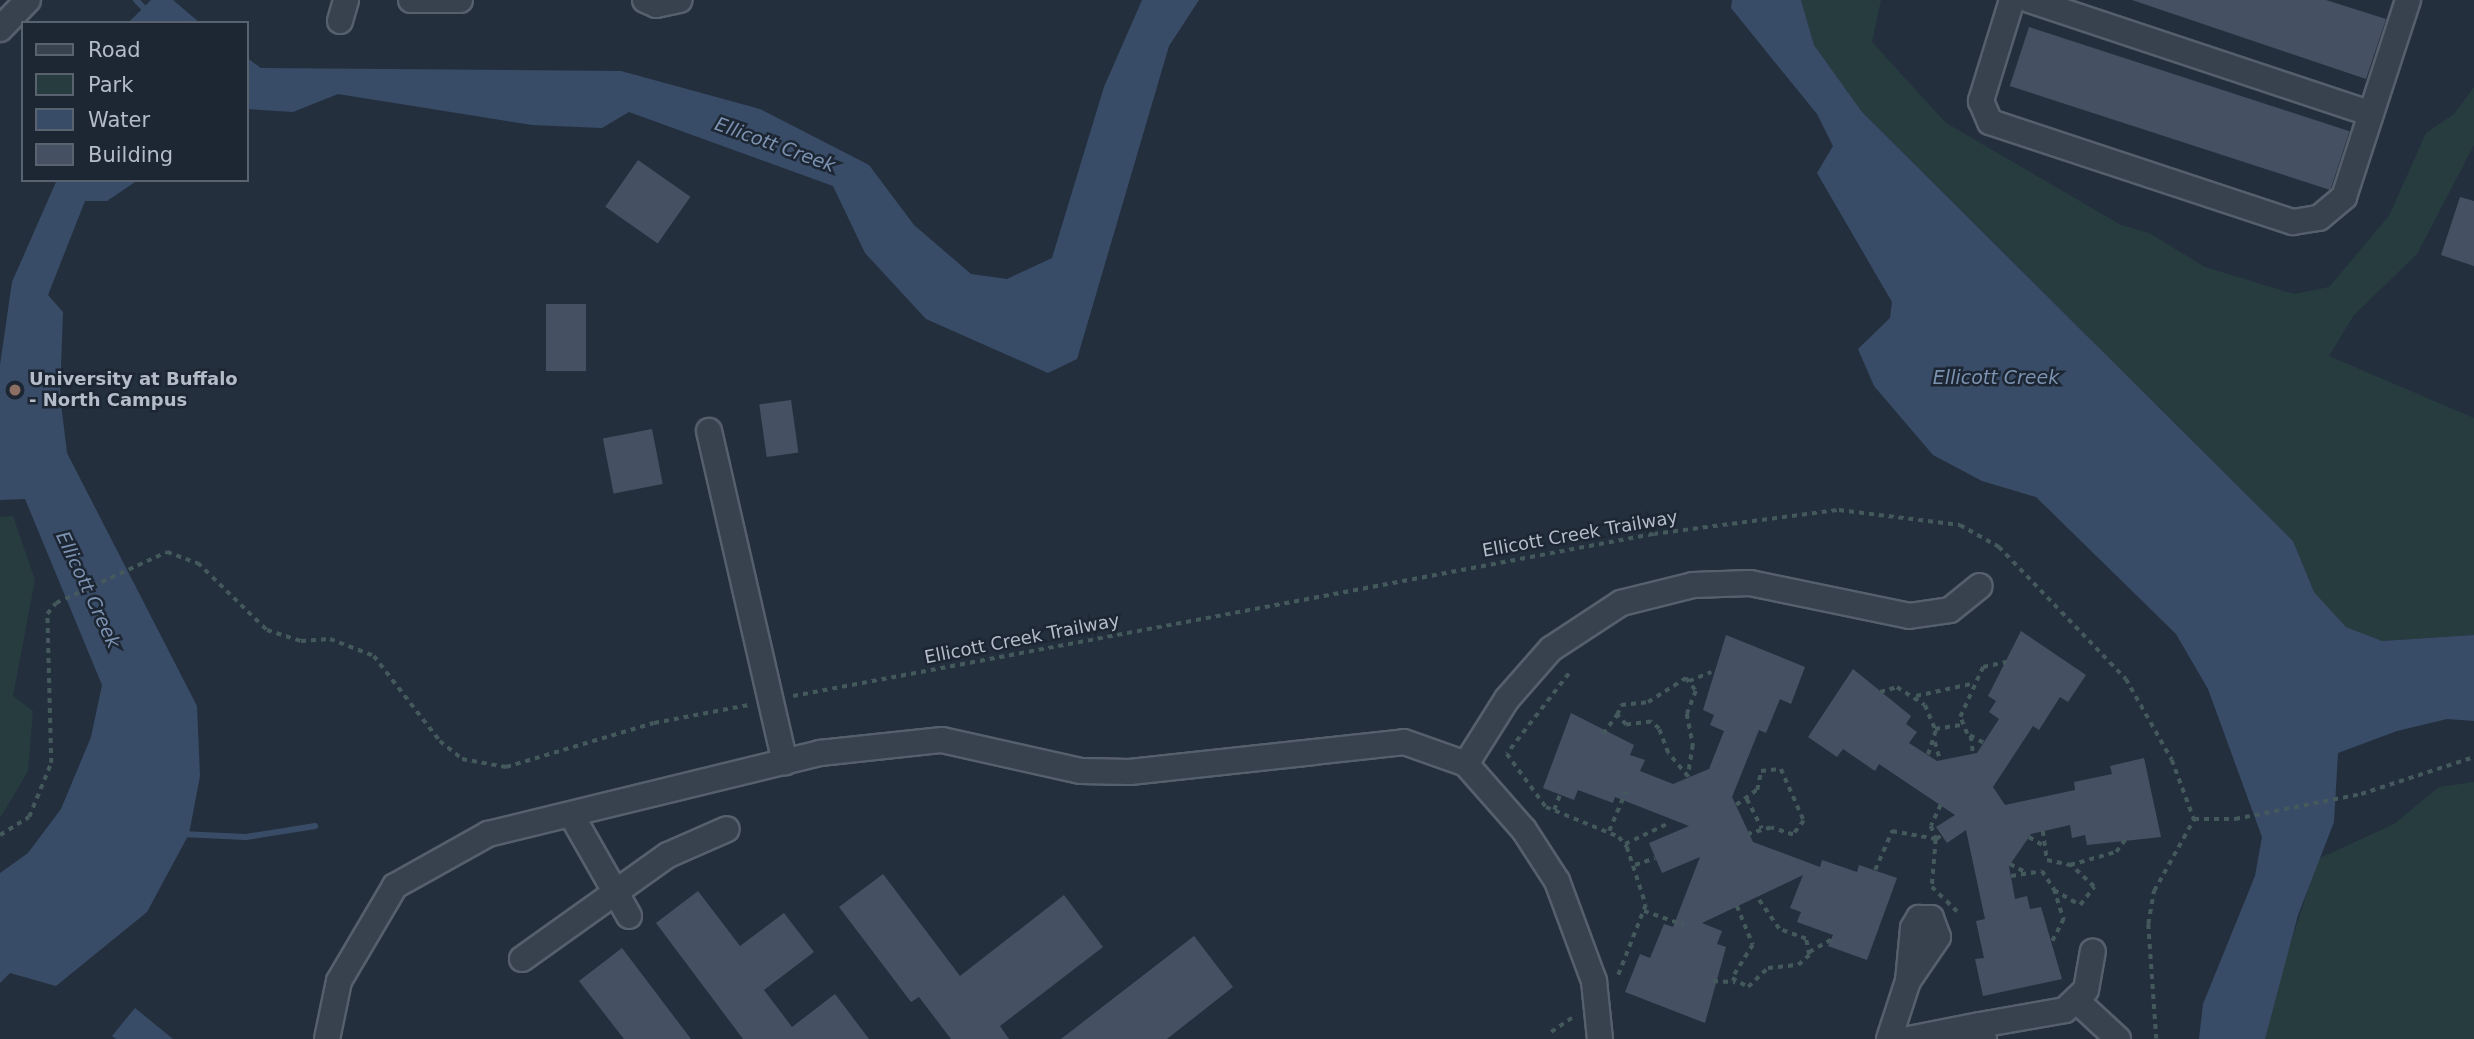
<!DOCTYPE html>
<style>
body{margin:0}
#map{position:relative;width:2474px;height:1039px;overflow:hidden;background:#242f3e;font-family:"DejaVu Sans",sans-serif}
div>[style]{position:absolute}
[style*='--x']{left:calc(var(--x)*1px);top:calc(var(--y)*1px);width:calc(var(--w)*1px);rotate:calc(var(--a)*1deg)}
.green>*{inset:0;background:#263c3f}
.water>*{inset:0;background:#394c67}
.stream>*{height:6px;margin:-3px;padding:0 3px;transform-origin:3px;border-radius:3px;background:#394c67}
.building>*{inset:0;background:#455162;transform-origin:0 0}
.path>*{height:3.5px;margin-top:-1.75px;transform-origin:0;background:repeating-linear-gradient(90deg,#44595c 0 5px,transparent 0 10px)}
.roads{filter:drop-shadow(2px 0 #565f6c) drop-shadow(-2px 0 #565f6c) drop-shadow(0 2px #565f6c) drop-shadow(0 -2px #565f6c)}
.minor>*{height:24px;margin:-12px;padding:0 12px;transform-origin:12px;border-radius:12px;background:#38414e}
.dots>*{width:19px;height:19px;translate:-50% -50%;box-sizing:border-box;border:4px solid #1d2633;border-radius:50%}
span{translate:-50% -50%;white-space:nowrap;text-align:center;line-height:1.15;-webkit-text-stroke:5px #1d2633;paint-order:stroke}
.poi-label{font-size:18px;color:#b4bcc9;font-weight:700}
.left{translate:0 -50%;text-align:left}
.street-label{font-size:18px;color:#b4bcc9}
.water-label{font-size:19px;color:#7c92b1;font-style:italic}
.legend{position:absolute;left:21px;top:21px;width:228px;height:161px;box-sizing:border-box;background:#1d2633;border:2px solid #59626f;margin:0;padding:9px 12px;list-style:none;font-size:21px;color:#b4bcc9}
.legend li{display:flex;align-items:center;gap:14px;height:35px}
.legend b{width:35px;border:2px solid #59626f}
</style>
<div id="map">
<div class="green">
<i style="clip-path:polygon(1801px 0,1881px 0,1872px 42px,1946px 123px,2121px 225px,2149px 233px,2205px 267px,2294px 294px,2329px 287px,2389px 216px,2426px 133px,2454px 114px,2474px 87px,2474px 145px,2417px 254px,2354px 315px,2329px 356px,2474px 418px,2474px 635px,2381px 641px,2346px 627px,2314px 592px,2293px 541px,1862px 112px,1814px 45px)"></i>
<i style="clip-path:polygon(13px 516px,35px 580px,13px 696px,33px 711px,28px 771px,0 818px,0 517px)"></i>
<i style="clip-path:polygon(2474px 782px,2474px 1039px,2265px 1039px,2267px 1015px,2318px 859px,2394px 824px,2439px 787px)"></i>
</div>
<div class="water">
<i style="clip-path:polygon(151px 0,173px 0,200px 23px,128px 23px)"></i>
<i style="clip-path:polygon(1142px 0,1199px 0,1169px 46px,1077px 359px,1048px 373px,926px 319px,865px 253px,833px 186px,629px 112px,602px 128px,532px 125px,338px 94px,293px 112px,247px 109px,247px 58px,261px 68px,621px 71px,760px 109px,869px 165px,914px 225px,971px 274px,1007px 279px,1052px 258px,1104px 87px)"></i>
<i style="clip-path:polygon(1732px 0,1801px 0,1814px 45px,1862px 112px,2293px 541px,2314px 592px,2346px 627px,2382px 641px,2474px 635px,2474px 721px,2447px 719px,2397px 731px,2338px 753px,2334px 822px,2298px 915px,2265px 1039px,2199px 1039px,2203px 1004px,2255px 876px,2262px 837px,2208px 689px,2176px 634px,2036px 497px,1982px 481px,1933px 455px,1874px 386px,1858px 349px,1890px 318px,1892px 302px,1817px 173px,1833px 146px,1817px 114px,1731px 8px)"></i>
<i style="clip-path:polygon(138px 180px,107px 201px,85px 201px,48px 295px,63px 312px,60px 395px,67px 453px,197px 706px,200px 776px,189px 834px,147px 912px,56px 986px,10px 973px,0 983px,0 873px,28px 853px,61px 809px,91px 737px,102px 685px,25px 499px,0 500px,0 365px,12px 282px,56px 182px)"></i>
<i style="clip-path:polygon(135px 1008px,173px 1039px,116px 1039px,112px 1036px)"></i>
</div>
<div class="stream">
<i style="--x:136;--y:0;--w:32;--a:46"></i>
<i style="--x:181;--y:834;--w:65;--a:2.6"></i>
<i style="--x:246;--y:837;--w:70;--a:-9.1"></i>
</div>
<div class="building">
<i style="clip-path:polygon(2132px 0,2326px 0,2386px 19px,2366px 79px)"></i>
<i style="left:2029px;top:27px;width:337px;height:62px;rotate:18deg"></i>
<i style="left:638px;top:160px;width:64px;height:57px;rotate:35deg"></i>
<i style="clip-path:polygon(2460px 197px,2474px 201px,2474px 266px,2441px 255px)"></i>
<i style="left:546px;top:304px;width:40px;height:67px"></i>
<i style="left:791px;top:400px;width:53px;height:32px;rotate:82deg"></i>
<i style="left:652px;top:429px;width:56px;height:50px;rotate:79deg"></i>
<i style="clip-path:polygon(2021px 631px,2086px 675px,2068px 702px,2060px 697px,2039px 730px,2033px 726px,1993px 787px,2005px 805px,2075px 790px,2074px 782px,2112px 774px,2110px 766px,2144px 758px,2161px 837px,2087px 845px,2085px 835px,2072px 838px,2070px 825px,2031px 834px,2009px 866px,2015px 899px,2027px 896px,2030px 909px,2041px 907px,2062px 979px,1983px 996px,1975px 959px,1984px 958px,1976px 921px,1985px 919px,1966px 830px,1947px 843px,1936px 827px,1955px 815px,1879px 764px,1875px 771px,1843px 749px,1837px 757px,1808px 737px,1853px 669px,1911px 716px,1906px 724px,1917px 732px,1909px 743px,1937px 761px,1977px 753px,1999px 719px,1989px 712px,1996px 701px,1988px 696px)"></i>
<i style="clip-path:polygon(1726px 635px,1805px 667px,1791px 704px,1780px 699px,1766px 733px,1759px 730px,1732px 797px,1753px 842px,1820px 867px,1822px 860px,1857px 872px,1859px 865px,1897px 878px,1867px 960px,1828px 946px,1833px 935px,1797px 922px,1801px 912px,1790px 908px,1803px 875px,1702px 923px,1722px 931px,1717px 944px,1726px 947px,1705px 1023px,1625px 992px,1640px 954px,1650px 958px,1664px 924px,1673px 927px,1700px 857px,1662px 873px,1649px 843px,1689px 826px,1615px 797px,1613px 803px,1578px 790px,1574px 800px,1543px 788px,1571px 713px,1634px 745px,1630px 755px,1645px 760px,1640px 771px,1673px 784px,1709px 769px,1724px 731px,1710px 725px,1714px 715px,1703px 710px)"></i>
<i style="clip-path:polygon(883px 874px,960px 976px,1064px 895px,1103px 947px,1000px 1026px,1009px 1039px,951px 1039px,919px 997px,911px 1002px,839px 907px)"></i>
<i style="clip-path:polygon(698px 891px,740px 946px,784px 913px,814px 952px,764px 990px,792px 1027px,835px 994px,869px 1039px,743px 1039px,656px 923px)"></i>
<i style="clip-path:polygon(1194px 936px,1233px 987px,1167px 1039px,1061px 1039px)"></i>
<i style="clip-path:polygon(622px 948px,691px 1039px,624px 1039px,579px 981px)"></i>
</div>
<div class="path">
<i style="--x:1569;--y:674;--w:101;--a:127.8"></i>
<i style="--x:1507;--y:754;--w:66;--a:53.7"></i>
<i style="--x:1546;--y:807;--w:79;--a:22.3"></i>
<i style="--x:1619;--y:837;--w:13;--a:51"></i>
<i style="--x:1627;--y:847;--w:61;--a:71.9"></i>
<i style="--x:1646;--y:905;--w:79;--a:111.4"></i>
<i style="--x:1686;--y:678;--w:16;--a:52"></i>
<i style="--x:1696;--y:691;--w:25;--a:111"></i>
<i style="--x:1687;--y:714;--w:32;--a:79"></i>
<i style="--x:1693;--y:745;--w:32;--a:99"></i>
<i style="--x:1688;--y:777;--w:31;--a:-130"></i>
<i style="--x:1668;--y:753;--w:26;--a:-111"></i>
<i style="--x:1659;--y:729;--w:11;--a:-139"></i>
<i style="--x:1651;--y:722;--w:25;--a:173"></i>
<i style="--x:1626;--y:725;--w:13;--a:-132"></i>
<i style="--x:1617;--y:715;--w:11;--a:-68"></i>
<i style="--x:1621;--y:705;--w:27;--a:-6"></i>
<i style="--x:1648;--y:702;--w:45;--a:-32.3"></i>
<i style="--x:1689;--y:681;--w:24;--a:-22"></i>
<i style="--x:1880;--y:692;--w:18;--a:-16"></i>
<i style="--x:1897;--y:687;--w:33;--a:33"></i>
<i style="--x:1925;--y:705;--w:28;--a:67"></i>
<i style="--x:1936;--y:731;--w:25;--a:108"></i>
<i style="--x:793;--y:696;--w:875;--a:-10.67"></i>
<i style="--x:1653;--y:534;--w:188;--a:-7.4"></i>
<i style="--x:1839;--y:510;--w:122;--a:7.1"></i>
<i style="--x:1960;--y:525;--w:45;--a:29.4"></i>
<i style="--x:1999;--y:547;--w:183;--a:46.1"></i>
<i style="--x:2126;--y:679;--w:93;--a:60.4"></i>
<i style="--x:2172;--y:760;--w:63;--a:69.6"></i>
<i style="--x:2194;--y:819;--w:41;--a:0"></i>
<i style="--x:2235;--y:819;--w:128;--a:-11.2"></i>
<i style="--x:2361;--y:794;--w:119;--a:-18.1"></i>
<i style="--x:1916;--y:696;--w:56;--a:-12.3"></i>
<i style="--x:1935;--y:729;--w:26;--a:-9"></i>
<i style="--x:1603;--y:734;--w:26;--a:-54"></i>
<i style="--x:1971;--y:736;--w:17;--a:83"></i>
<i style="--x:1935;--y:742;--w:19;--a:74"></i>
<i style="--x:1983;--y:743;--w:18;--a:-151"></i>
<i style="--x:1967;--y:734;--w:18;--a:-112"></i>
<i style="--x:1960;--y:717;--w:55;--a:-65.3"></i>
<i style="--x:1983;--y:667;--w:24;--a:-12"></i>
<i style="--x:1747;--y:799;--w:33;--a:63"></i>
<i style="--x:1736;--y:805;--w:26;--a:-36"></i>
<i style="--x:1757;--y:790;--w:19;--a:-78"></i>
<i style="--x:1761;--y:771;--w:20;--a:-6"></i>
<i style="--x:1781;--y:769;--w:57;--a:66.1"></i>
<i style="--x:1804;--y:821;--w:18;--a:128"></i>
<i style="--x:1793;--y:835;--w:23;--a:-162"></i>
<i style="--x:1771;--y:828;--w:23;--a:165"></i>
<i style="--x:1941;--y:805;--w:23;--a:115"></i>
<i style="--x:1931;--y:826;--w:14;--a:69"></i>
<i style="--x:1936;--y:839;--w:7;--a:-34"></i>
<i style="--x:1554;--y:810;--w:17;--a:-69"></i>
<i style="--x:1609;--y:831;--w:43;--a:-67"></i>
<i style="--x:2043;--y:831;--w:29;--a:82"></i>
<i style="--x:2047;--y:860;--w:24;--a:12"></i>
<i style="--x:2070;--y:865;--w:48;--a:-15.8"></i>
<i style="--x:2116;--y:852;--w:15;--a:-53"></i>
<i style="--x:0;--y:835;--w:34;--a:-32"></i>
<i style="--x:29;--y:817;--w:58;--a:-67.8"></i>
<i style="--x:51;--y:763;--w:149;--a:-91.5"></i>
<i style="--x:47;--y:614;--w:14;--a:-51"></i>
<i style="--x:56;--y:603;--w:122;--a:-24.7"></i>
<i style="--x:167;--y:552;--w:33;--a:20"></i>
<i style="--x:198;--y:563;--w:96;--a:44.2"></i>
<i style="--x:267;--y:630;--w:36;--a:18"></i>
<i style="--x:301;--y:641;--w:29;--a:-4"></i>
<i style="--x:330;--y:639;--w:47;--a:21.1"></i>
<i style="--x:374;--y:656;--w:108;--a:52.2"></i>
<i style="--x:440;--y:741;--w:28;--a:39"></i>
<i style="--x:462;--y:759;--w:45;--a:10.3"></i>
<i style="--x:506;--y:767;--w:154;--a:-16.6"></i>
<i style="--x:654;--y:723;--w:96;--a:-10.8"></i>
<i style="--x:2029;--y:837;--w:17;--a:31"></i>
<i style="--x:1625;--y:844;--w:47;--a:-25.5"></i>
<i style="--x:2010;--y:864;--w:19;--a:28"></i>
<i style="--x:1635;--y:865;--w:21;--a:-19"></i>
<i style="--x:1875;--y:870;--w:43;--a:-66.4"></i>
<i style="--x:1892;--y:831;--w:45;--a:10.3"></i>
<i style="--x:1936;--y:839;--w:48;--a:94.8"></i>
<i style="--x:1932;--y:887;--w:35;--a:44"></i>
<i style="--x:2011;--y:876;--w:31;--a:-9"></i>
<i style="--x:2042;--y:871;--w:22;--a:56"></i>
<i style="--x:2054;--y:889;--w:32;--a:72"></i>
<i style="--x:2064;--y:919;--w:28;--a:117"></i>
<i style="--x:2054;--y:890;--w:30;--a:30"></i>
<i style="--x:2080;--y:905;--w:23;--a:-52"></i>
<i style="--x:2094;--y:887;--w:33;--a:-137"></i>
<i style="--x:1737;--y:906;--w:42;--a:67.7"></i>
<i style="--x:1753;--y:945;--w:39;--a:122"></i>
<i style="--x:1732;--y:978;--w:18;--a:29"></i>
<i style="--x:1748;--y:987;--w:28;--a:-44"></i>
<i style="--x:1768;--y:968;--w:30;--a:-6"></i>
<i style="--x:1798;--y:965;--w:15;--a:-42"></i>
<i style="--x:1809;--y:955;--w:16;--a:-101"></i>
<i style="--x:1806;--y:939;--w:29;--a:-160"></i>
<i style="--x:1779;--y:929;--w:39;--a:-125"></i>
<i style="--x:1644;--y:911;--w:42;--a:19.3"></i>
<i style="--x:1809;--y:952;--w:25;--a:-29"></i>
<i style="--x:1713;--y:981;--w:22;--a:3"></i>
<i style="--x:1551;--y:1032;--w:30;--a:-34"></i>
<i style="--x:2156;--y:1039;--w:115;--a:-94"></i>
<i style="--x:2148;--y:924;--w:34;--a:-80"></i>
<i style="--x:2154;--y:891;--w:82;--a:-60.9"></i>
</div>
<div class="roads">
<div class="minor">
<i style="--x:411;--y:0;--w:49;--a:0"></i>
<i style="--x:645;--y:0;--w:12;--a:24"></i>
<i style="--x:656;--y:5;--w:24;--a:-12"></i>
<i style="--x:2012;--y:0;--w:106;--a:107.1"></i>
<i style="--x:1981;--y:101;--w:23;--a:67"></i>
<i style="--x:1990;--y:122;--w:319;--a:18.3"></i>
<i style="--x:2293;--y:222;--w:26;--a:-9"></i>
<i style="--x:2319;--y:218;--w:33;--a:-40"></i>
<i style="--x:2344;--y:197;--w:207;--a:-72"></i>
<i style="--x:2029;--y:0;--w:360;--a:18.4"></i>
<i style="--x:340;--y:21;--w:22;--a:-74"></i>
<i style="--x:0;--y:29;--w:40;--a:-46"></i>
<i style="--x:709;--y:431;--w:340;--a:77.1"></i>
<i style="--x:1466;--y:764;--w:77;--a:-57.8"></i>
<i style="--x:1507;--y:699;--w:67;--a:-48.7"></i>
<i style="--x:1551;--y:649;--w:84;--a:-33.3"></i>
<i style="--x:1621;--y:603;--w:74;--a:-14"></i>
<i style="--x:1693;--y:585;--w:57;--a:-2"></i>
<i style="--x:1750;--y:583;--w:162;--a:11.7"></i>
<i style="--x:1909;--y:616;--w:41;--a:-8.3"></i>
<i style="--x:1950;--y:610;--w:38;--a:-39"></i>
<i style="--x:572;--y:816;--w:115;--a:60.3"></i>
<i style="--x:522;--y:959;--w:179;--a:-35.5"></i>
<i style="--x:668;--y:855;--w:64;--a:-23.8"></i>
<i style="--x:2077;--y:1001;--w:56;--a:42.8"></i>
<i style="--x:1980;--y:1025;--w:86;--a:-10"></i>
<i style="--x:2065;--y:1010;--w:29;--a:-44"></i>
<i style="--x:2086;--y:990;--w:39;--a:-80"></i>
<i style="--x:327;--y:1039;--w:59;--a:-78.3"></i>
<i style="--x:339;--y:981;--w:110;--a:-59.5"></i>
<i style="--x:395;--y:886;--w:107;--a:-29.2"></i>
<i style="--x:488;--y:834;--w:342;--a:-13.7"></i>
<i style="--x:820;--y:753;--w:123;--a:-6.1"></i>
<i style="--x:942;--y:740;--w:142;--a:12.6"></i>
<i style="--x:1081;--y:771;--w:49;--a:1.2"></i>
<i style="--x:1130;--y:772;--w:276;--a:-6.2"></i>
<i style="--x:1404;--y:742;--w:66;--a:19.5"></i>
<i style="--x:1466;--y:764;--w:88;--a:48.7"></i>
<i style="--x:1524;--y:830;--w:61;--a:57.1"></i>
<i style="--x:1557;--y:881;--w:107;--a:69.7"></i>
<i style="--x:1594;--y:981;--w:58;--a:84.1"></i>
<i style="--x:1889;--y:1039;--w:61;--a:-71.9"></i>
<i style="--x:1908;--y:981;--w:53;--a:-84.6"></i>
<i style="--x:1913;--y:928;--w:12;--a:-59"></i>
<i style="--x:1919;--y:918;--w:12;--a:0"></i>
<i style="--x:1931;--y:918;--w:20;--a:70"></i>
<i style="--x:1938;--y:937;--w:53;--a:124.3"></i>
<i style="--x:1909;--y:1039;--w:72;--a:-11.2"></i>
<i style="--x:1980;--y:1025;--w:15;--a:74"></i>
</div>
</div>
<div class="dots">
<i style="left:15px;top:390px;background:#8d6e63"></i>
</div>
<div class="poi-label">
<span class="left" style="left:29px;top:390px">University at Buffalo<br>- North Campus</span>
</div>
<div class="street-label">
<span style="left:1580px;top:534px;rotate:-10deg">Ellicott Creek Trailway</span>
<span style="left:1022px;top:639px;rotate:-11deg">Ellicott Creek Trailway</span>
</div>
<div class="water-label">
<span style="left:775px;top:145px;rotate:20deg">Ellicott Creek</span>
<span style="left:1996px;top:378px">Ellicott Creek</span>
<span style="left:88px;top:590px;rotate:65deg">Ellicott Creek</span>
</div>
<ul class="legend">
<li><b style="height:9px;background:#38414e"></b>Road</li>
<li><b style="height:19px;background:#263c3f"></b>Park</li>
<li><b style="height:19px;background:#394c67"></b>Water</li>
<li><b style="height:19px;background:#455162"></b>Building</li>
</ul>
</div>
